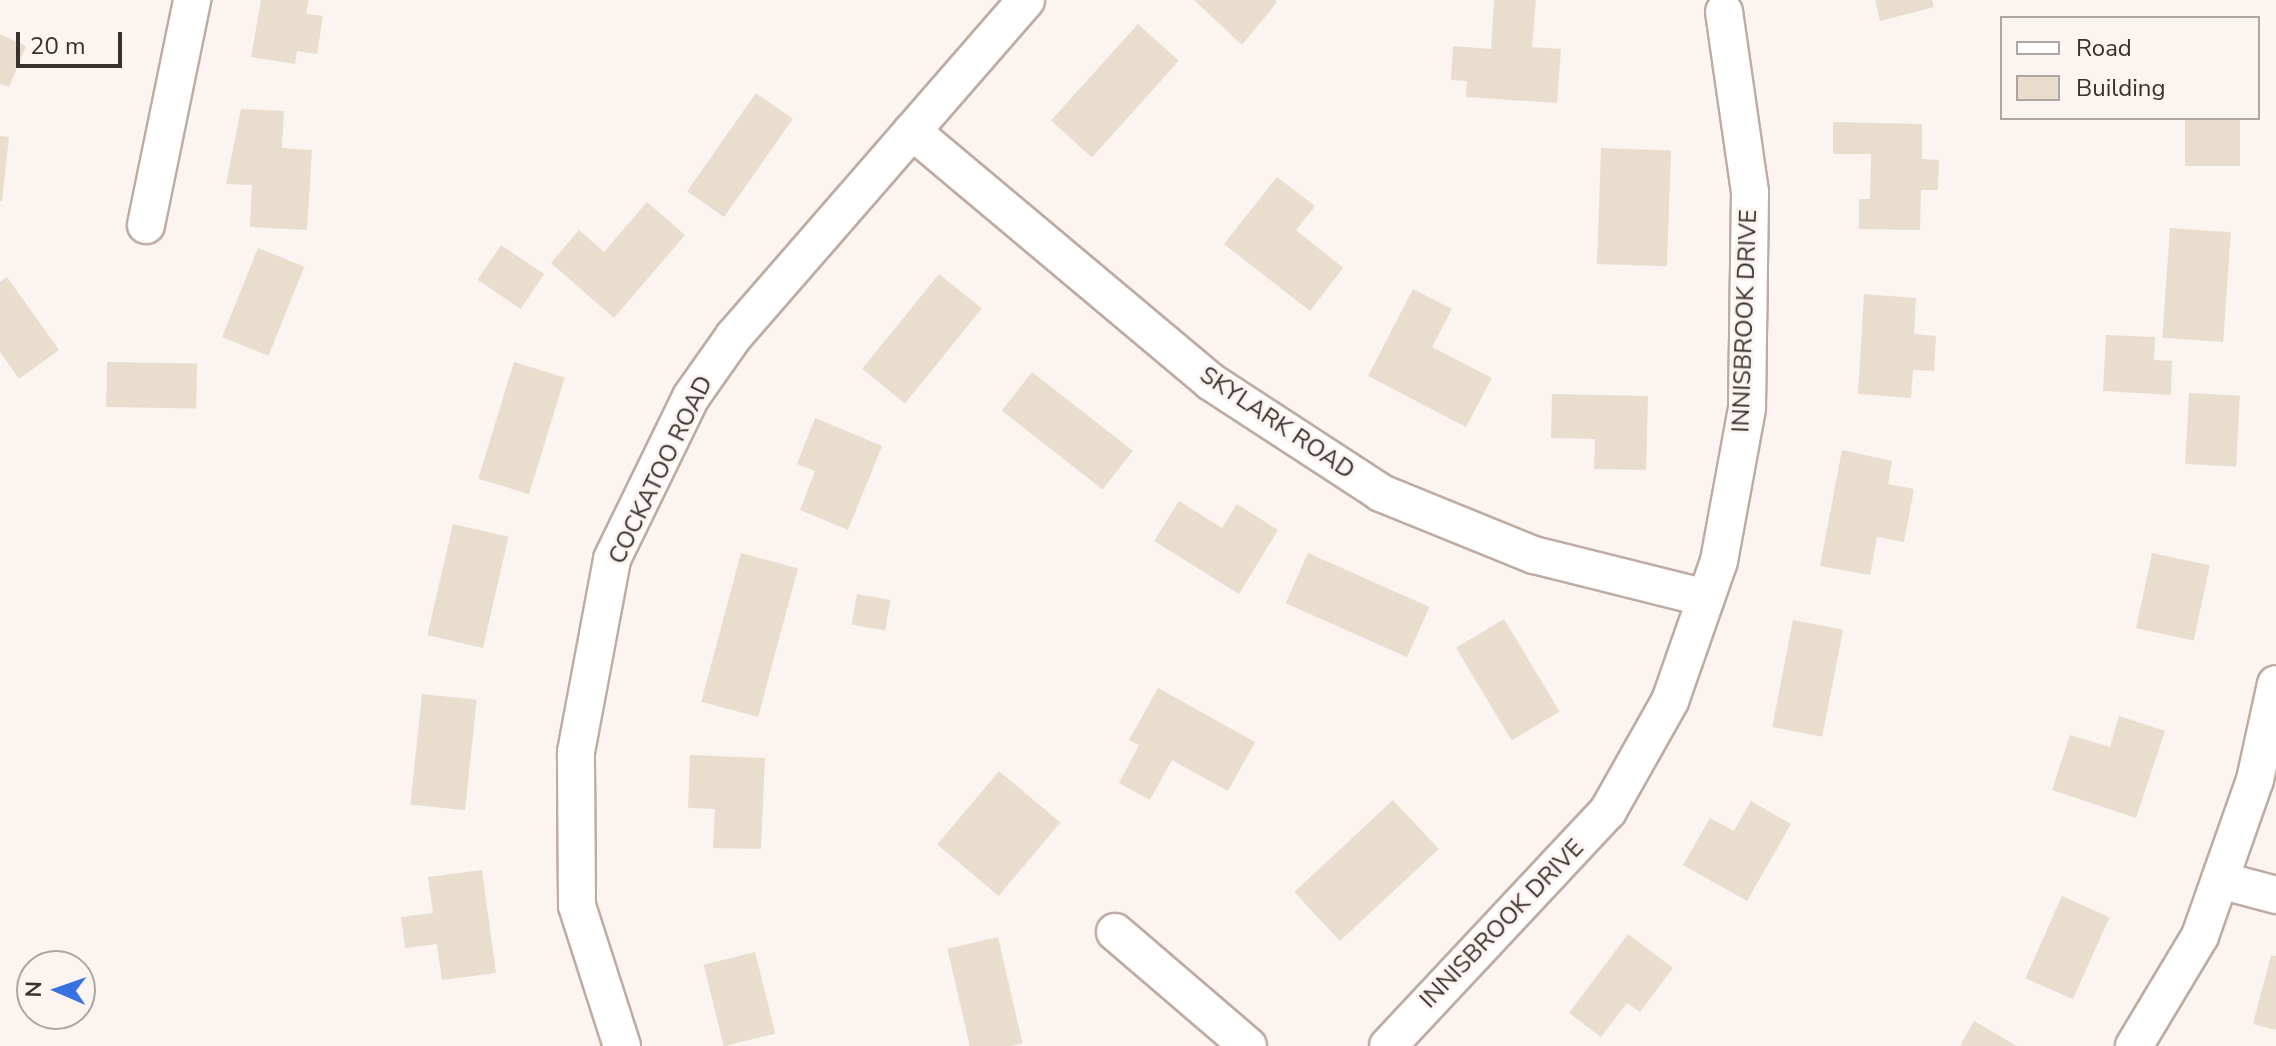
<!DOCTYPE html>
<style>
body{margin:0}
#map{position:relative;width:2276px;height:1046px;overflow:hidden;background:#fcf4f1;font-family:"Nunito Sans",sans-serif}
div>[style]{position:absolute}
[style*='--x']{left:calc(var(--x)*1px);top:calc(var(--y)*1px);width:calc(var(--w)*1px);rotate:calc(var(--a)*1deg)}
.building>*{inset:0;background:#e9ddcd;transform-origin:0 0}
.roads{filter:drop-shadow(2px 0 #beaca3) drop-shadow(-2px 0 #beaca3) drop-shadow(0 2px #beaca3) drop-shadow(0 -2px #beaca3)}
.street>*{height:36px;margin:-18px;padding:0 18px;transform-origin:18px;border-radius:18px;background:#fff}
span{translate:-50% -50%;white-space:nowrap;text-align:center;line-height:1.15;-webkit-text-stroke:6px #fcf4f1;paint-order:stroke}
.street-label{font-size:24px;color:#39312e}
.legend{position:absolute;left:2000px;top:16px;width:260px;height:104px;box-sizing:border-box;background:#fcf4f1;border:2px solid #aea6a3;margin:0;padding:10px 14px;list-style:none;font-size:24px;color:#39312e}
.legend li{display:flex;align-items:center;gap:16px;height:40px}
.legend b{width:40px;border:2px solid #aea6a3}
.north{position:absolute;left:16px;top:950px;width:80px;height:80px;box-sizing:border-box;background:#fcf4f1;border:2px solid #aea6a3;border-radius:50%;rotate:272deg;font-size:22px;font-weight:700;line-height:32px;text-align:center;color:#39312e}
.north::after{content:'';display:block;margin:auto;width:28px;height:36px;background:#3871e0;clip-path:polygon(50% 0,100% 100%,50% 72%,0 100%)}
.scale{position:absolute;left:16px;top:32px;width:106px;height:36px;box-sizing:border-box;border:4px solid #39312e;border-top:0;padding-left:10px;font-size:24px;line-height:28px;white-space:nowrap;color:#39312e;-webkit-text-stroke:6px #fcf4f1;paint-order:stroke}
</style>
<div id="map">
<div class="building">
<i style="clip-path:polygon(261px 0,309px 0,306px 14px,323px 16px,317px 54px,297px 51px,295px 64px,251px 57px)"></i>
<i style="clip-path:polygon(1194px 0,1275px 0,1277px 2px,1242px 45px)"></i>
<i style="clip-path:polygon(1494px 0,1536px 0,1532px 47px,1561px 49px,1557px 103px,1466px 97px,1467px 81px,1451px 80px,1453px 46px,1491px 49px)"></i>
<i style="clip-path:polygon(1875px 0,1932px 0,1934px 7px,1880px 21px)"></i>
<i style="left:1138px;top:24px;width:55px;height:130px;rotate:42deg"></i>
<i style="clip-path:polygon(0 34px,26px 46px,9px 87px,0 84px)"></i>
<i style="left:756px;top:93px;width:45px;height:120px;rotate:35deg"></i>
<i style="clip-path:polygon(241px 109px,284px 111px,282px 148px,312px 150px,307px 230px,250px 227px,252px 185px,226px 184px)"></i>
<i style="left:2185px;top:118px;width:55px;height:48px"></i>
<i style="clip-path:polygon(1833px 122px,1922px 124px,1922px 159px,1939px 160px,1938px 190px,1921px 190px,1920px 230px,1859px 229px,1859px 199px,1870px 199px,1871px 154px,1833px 154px)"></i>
<i style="clip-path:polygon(0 136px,9px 137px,2px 201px,0 201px)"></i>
<i style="left:1601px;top:148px;width:70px;height:116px;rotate:2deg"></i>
<i style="clip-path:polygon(1277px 177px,1315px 206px,1296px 230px,1343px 268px,1310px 311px,1224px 244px)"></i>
<i style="clip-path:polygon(647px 202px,685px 235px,614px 318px,551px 263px,579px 230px,604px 252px)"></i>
<i style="left:2170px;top:228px;width:61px;height:110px;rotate:4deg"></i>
<i style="left:501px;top:245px;width:52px;height:42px;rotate:34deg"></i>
<i style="left:258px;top:248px;width:50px;height:96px;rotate:22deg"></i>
<i style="left:939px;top:274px;width:55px;height:122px;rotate:39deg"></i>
<i style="clip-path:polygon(7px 277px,59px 350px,19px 379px,0 352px,0 282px)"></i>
<i style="clip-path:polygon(1413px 289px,1452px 309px,1432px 347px,1492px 378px,1466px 427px,1368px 376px)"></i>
<i style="clip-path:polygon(1864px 294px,1916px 298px,1914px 334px,1936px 336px,1934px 371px,1913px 370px,1911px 398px,1858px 394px)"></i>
<i style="clip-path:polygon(2106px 335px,2155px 337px,2154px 360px,2172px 361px,2171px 395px,2103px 391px)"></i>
<i style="left:107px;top:362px;width:90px;height:45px;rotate:1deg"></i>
<i style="left:514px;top:362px;width:53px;height:122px;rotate:17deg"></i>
<i style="left:1032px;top:372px;width:128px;height:49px;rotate:38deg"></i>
<i style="left:2189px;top:393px;width:51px;height:71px;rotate:3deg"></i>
<i style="clip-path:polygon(1552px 394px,1648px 396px,1646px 470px,1594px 469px,1595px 439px,1551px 438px)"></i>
<i style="clip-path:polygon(815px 418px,882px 446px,848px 530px,800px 510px,815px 471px,797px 464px)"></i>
<i style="clip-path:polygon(1842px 450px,1892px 461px,1888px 484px,1914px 489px,1904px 542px,1877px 537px,1870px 575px,1820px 566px)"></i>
<i style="clip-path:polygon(1179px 501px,1222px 528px,1237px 504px,1278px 530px,1239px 594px,1154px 541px)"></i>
<i style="left:453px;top:524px;width:57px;height:114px;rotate:13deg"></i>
<i style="left:741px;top:553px;width:59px;height:154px;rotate:15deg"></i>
<i style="left:1308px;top:553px;width:133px;height:55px;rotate:24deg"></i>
<i style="left:2152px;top:553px;width:59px;height:77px;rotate:12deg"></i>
<i style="left:857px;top:594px;width:34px;height:31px;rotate:10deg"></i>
<i style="left:1504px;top:619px;width:108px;height:56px;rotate:59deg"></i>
<i style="left:1793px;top:620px;width:51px;height:109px;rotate:11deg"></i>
<i style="clip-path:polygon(1158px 688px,1255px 742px,1228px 791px,1172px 760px,1150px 800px,1119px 783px,1139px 745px,1129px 740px)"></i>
<i style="left:422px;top:694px;width:55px;height:111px;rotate:6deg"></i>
<i style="clip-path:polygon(2119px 716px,2165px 731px,2136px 818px,2052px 790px,2070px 735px,2110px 747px)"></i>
<i style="clip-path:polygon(690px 755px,765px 758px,761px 849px,713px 848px,715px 809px,688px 808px)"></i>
<i style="left:999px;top:771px;width:80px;height:96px;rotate:40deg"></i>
<i style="left:1393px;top:800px;width:67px;height:135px;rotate:47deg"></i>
<i style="clip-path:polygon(1751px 801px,1791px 824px,1747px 901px,1683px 865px,1710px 818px,1734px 831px)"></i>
<i style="clip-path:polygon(482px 870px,496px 973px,442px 980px,437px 944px,405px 948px,401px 917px,433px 913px,428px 877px)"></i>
<i style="left:2062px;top:896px;width:52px;height:90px;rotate:24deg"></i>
<i style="clip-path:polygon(1628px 934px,1673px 968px,1640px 1012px,1627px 1003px,1601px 1037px,1569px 1013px)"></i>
<i style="left:998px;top:937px;width:109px;height:52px;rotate:77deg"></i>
<i style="left:755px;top:952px;width:84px;height:53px;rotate:76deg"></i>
<i style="clip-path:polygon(2271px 955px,2276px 956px,2276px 1030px,2253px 1024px)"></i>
<i style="clip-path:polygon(1974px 1021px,2017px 1046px,1960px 1046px)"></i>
</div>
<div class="roads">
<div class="street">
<i style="--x:912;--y:131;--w:390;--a:40"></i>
<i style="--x:1211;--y:382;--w:203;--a:33.1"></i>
<i style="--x:1381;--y:493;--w:165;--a:22.1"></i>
<i style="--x:1534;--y:555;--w:177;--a:14"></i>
<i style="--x:146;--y:225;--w:230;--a:-78.4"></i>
<i style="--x:2220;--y:880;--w:58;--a:15"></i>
<i style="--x:1115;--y:932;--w:175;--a:40.6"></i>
<i style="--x:622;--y:1046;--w:147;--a:-107.8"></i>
<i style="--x:577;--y:906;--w:154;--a:-90.4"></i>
<i style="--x:576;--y:752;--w:196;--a:-79.4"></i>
<i style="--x:612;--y:559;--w:180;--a:-64"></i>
<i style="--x:691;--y:397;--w:75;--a:-54.8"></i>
<i style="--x:734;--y:336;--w:445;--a:-49"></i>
<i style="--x:1388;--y:1046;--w:322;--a:-46.9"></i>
<i style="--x:1608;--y:811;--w:126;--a:-60.6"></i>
<i style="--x:1670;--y:701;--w:148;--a:-70.7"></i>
<i style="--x:1719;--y:561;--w:156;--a:-79.6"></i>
<i style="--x:1747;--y:408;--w:216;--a:-89.2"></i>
<i style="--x:1750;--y:192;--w:182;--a:-98.2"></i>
<i style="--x:2134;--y:1046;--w:128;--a:-59"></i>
<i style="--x:2200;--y:936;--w:165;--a:-70.6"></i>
<i style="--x:2255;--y:780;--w:98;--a:-77.7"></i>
</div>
</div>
<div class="street-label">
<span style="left:1745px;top:321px;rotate:-88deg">INNISBROOK DRIVE</span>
<span style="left:1277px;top:423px;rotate:34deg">SKYLARK ROAD</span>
<span style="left:661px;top:470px;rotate:-64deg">COCKATOO ROAD</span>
<span style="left:1502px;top:924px;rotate:-46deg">INNISBROOK DRIVE</span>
</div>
<ul class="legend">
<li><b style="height:10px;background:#fff"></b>Road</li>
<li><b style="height:22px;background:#e9ddcd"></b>Building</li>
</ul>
<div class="north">N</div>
<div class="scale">20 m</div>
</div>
